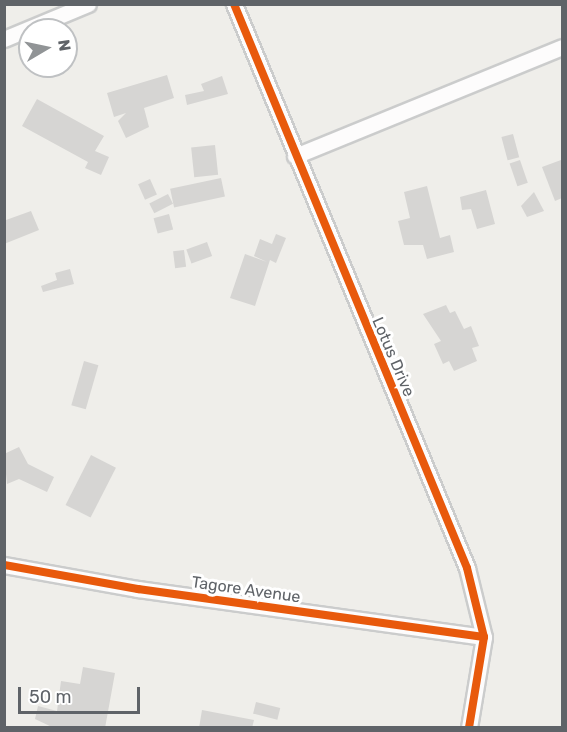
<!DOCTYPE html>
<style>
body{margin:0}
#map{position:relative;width:567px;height:732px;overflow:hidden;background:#efeeea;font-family:Rubik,sans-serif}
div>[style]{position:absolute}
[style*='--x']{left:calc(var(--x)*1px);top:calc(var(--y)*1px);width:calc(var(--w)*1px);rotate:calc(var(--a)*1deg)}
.building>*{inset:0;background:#d6d5d3;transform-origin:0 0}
.roads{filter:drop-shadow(2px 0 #cbcccc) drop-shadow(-2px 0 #cbcccc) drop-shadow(0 2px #cbcccc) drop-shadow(0 -2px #cbcccc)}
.minor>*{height:15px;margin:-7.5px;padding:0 7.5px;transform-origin:7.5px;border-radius:7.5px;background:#fdfcfc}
.cycleway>*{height:8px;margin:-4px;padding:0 4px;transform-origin:4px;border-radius:4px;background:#e8590c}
span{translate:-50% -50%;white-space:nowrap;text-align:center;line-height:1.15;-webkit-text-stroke:6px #fff;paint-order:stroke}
.street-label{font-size:16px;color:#5f6368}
.frame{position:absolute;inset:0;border:6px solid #5f6368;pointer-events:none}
.north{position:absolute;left:18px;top:18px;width:60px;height:60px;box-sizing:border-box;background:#fff;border:2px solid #bfc1c3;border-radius:50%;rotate:81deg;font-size:16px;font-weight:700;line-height:24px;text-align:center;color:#5f6368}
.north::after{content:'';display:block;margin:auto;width:21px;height:27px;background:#919496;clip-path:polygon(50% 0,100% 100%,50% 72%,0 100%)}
.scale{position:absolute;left:18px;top:687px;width:122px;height:27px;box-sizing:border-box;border:3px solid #5f6368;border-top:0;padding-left:8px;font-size:18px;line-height:21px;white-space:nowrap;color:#5f6368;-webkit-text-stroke:4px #fff;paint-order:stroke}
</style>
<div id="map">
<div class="building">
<i style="clip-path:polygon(167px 75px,174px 98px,144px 108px,149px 127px,126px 138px,118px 121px,126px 113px,114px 117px,107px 93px)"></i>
<i style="clip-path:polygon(222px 76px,228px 94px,187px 105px,185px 95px,204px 91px,201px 84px)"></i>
<i style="clip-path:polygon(37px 99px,104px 136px,95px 151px,109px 157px,101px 175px,85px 168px,88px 162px,22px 126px)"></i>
<i style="left:513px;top:134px;width:24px;height:12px;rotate:75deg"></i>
<i style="left:215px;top:145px;width:30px;height:24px;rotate:84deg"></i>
<i style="left:520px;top:160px;width:24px;height:11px;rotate:71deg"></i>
<i style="clip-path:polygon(561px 160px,562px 198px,555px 201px,542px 167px)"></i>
<i style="left:221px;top:178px;width:19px;height:52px;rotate:78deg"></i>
<i style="left:150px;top:179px;width:17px;height:13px;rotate:66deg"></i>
<i style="clip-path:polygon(427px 186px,440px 238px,450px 235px,454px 252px,427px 259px,423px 245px,404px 245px,398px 221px,410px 218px,404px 192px)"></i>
<i style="clip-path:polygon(486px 190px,495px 224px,477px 229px,471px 209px,462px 210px,460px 197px)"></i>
<i style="clip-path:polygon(534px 192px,544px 211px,527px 217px,521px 206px)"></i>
<i style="left:168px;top:194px;width:11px;height:21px;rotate:63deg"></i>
<i style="clip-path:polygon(31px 211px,39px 230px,4px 244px,4px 217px,6px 220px)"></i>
<i style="left:169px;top:214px;width:16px;height:16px;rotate:75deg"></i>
<i style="clip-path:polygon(276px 234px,286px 238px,276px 263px,270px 260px,255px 306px,230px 298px,245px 254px,267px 262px,254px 256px,260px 239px,272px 244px)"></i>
<i style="left:207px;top:242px;width:15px;height:22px;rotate:70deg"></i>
<i style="left:184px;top:250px;width:17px;height:11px;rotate:83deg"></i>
<i style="clip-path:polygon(70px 269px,74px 284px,43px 292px,41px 286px,57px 280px,55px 273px)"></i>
<i style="clip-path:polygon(446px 305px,450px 313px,455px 311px,464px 329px,471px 326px,479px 346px,472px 348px,477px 361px,454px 371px,449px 361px,443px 364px,434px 344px,441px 341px,423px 314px)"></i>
<i style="left:84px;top:361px;width:15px;height:46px;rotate:16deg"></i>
<i style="clip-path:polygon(19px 447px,28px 464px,54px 477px,47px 492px,19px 479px,7px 484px,4px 454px)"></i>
<i style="left:91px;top:455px;width:28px;height:56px;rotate:27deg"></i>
<i style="clip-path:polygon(83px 667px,115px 673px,105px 728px,54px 728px,35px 719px,38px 706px,57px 711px,61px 681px,80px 684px)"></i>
<i style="left:256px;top:702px;width:25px;height:12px;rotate:14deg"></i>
<i style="clip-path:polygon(202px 710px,254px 720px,252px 728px,199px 728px)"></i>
</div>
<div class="roads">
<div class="minor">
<i style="--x:234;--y:4;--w:610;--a:67.55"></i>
<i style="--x:467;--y:568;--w:71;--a:76.2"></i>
<i style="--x:484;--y:637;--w:92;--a:99.4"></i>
<i style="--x:4;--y:39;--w:91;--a:-22.6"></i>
<i style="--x:295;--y:156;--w:288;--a:-22.2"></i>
<i style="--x:4;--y:565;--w:136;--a:10.2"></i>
<i style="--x:138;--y:589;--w:349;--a:7.9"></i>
</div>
</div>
<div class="cycleway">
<i style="--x:234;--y:4;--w:610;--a:67.55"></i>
<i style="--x:467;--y:568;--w:71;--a:76.2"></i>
<i style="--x:484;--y:637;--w:92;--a:99.4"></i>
<i style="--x:4;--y:565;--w:136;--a:10.2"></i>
<i style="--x:138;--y:589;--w:349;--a:7.9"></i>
</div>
<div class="street-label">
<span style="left:393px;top:357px;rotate:67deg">Lotus Drive</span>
<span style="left:246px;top:590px;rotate:8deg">Tagore Avenue</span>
</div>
<div class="frame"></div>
<div class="north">N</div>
<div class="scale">50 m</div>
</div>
